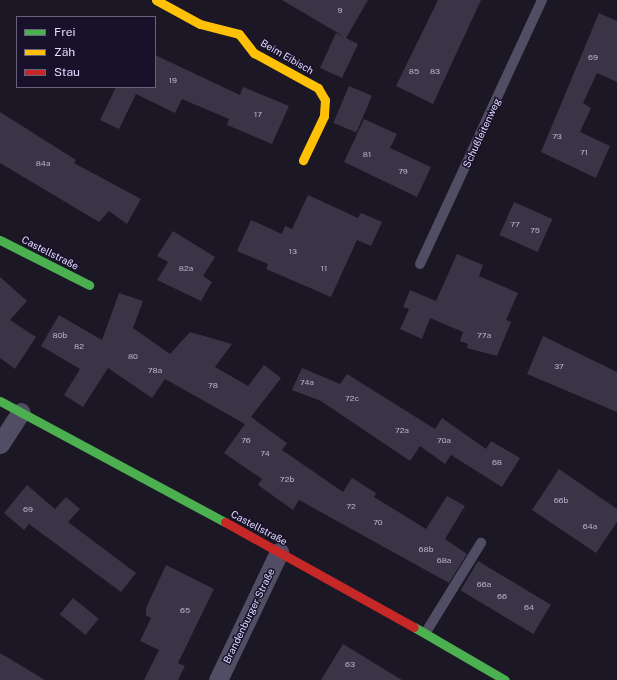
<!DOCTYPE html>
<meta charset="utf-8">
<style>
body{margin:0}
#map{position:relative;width:617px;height:680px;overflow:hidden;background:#1b1724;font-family:"Public Sans",sans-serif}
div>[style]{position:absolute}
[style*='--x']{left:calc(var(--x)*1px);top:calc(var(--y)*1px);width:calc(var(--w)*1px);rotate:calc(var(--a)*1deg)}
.building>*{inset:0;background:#3a3546;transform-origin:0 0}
.lane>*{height:10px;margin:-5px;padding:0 5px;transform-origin:5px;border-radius:5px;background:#514d65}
.street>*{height:19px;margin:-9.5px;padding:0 9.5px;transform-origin:9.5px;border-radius:9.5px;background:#514d65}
.fast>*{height:9px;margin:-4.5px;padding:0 4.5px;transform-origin:4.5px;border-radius:4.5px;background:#4caf50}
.slow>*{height:9px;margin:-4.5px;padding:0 4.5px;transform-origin:4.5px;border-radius:4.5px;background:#ffc107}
.jam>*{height:9px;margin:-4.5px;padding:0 4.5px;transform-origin:4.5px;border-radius:4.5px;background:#c62828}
span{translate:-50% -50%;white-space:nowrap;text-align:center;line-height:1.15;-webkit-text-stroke:3px #18112a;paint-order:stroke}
.number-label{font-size:8px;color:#b9b2d1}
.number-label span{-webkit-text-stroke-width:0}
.street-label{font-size:10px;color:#e3dbff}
.legend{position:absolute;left:16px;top:16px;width:140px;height:72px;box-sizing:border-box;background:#18112a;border:1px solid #69627f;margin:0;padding:5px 7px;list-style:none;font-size:12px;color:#e3dbff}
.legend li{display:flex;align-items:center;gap:8px;height:20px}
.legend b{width:20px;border:1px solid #69627f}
</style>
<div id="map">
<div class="building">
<i style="clip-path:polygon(282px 0,368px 0,346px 38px,358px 44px,342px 78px,320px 68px,336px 33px,343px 36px)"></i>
<i style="clip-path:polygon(438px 0,481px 0,433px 104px,396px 86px)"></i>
<i style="clip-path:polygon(599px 13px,617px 21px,617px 82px,597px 73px,583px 103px,591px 108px,580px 132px,610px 146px,596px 178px,541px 152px)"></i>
<i style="clip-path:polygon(155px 55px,240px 95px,243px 87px,289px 106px,272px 144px,227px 125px,229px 119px,182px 99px,175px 113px,136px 94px,119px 129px,100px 120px,116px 87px,155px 87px)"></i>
<i style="left:349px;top:86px;width:25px;height:40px;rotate:23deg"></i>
<i style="clip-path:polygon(0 112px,76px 160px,74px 163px,141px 199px,127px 224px,109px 211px,99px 222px,0 163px)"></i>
<i style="clip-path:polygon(364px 119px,397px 134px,390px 148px,431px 167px,417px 197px,344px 162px)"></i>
<i style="clip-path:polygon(308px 195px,358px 218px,361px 213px,382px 222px,371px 246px,357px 240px,331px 297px,266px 269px,268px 264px,237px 251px,251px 220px,282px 234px,285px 226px,292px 229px)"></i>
<i style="left:514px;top:202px;width:42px;height:36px;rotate:24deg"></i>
<i style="clip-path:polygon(173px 231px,215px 257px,203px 276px,212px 282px,201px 301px,157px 280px,168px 262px,157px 256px)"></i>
<i style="clip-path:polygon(457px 254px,483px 265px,479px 276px,518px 293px,506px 320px,511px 322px,497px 356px,467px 348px,468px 344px,460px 341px,463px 332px,430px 318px,422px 339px,400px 329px,409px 309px,403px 307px,410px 290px,436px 301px)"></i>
<i style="clip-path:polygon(0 277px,27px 301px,10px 320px,36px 337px,15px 369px,0 358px)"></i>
<i style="clip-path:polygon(119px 293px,143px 301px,133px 328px,170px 354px,190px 332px,232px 344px,215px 367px,248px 386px,264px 365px,281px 378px,251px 417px,287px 443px,282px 450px,343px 492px,352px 478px,376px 493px,374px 497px,426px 529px,447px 496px,465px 506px,445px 539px,467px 554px,449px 583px,299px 500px,293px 510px,258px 485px,262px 479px,224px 453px,245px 424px,165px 379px,152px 398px,108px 368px,83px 407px,64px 395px,80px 369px,41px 346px,59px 315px,102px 340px)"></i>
<i style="clip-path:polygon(543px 336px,617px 372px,617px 412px,527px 374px)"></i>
<i style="clip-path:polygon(302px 368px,340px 384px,347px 374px,435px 429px,442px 418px,486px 449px,491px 441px,520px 458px,502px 487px,451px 455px,445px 464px,420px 446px,410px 461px,321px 401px,292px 390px)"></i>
<i style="clip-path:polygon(559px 469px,617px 509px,617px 522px,596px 553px,532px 510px)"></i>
<i style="clip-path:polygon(27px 485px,55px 509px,66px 497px,80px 509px,68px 522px,136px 573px,121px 592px,29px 524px,24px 530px,4px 513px)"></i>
<i style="left:478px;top:561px;width:85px;height:34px;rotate:31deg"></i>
<i style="clip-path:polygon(166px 565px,214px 589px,178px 663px,185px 666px,178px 680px,144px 680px,159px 650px,140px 641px,151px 618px,146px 615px,146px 608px)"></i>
<i style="left:73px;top:598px;width:33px;height:21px;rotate:39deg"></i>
<i style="clip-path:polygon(343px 644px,402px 680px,321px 680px)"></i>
<i style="clip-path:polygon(0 653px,45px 680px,0 680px)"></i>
</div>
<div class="lane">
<i style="--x:420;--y:264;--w:291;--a:-65.2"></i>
<i style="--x:426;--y:632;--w:105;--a:-58.3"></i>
</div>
<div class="street">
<i style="--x:0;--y:444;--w:38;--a:-57"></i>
<i style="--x:218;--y:680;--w:142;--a:-64.5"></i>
</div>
<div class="fast">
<i style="--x:0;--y:240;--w:100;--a:26.8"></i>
<i style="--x:0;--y:401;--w:255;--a:28.3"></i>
<i style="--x:414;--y:627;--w:105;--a:30.2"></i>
</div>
<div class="slow">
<i style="--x:156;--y:0;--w:50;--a:28.6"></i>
<i style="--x:200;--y:24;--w:40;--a:14.4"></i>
<i style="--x:239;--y:34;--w:24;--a:52"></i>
<i style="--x:254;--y:53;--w:73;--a:28.7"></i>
<i style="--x:318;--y:88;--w:14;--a:60"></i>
<i style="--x:325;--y:100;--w:16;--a:94"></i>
<i style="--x:324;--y:116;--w:49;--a:115.5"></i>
</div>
<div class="jam">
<i style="--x:225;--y:522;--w:216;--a:29.1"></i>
</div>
<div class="number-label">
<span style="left:340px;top:11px">9</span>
<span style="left:593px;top:58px">69</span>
<span style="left:414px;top:72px">85</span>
<span style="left:435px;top:72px">83</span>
<span style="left:173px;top:81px">19</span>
<span style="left:258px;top:115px">17</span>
<span style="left:557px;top:137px">73</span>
<span style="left:584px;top:153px">71</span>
<span style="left:367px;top:155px">81</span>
<span style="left:43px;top:164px">84a</span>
<span style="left:403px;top:172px">79</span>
<span style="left:515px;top:225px">77</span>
<span style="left:535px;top:231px">75</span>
<span style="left:293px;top:252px">13</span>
<span style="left:186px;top:269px">82a</span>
<span style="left:324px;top:269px">11</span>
<span style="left:60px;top:336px">80b</span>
<span style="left:484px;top:336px">77a</span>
<span style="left:79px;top:347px">82</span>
<span style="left:133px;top:357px">80</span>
<span style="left:559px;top:367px">37</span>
<span style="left:155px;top:371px">78a</span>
<span style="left:307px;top:383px">74a</span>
<span style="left:213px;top:386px">78</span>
<span style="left:352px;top:399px">72c</span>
<span style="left:402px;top:431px">72a</span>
<span style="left:246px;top:441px">76</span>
<span style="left:444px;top:441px">70a</span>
<span style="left:265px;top:454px">74</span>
<span style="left:497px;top:463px">68</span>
<span style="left:287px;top:480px">72b</span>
<span style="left:561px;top:501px">66b</span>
<span style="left:351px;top:507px">72</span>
<span style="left:28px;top:510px">69</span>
<span style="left:378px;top:523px">70</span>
<span style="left:590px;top:527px">64a</span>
<span style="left:426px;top:550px">68b</span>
<span style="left:444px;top:561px">68a</span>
<span style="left:484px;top:585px">66a</span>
<span style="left:502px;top:597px">66</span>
<span style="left:529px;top:608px">64</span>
<span style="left:185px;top:611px">65</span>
<span style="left:350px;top:665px">63</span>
</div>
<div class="street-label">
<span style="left:287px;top:57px;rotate:30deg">Beim Eibisch</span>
<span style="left:482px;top:133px;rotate:-65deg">Schußleitenweg</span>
<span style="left:50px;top:253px;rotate:27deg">Castellstraße</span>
<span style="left:259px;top:528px;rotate:28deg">Castellstraße</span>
<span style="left:249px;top:616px;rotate:-64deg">Brandenburger Straße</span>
</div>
<ul class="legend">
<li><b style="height:5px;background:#4caf50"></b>Frei</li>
<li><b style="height:5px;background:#ffc107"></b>Zäh</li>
<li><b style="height:5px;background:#c62828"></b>Stau</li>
</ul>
</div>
